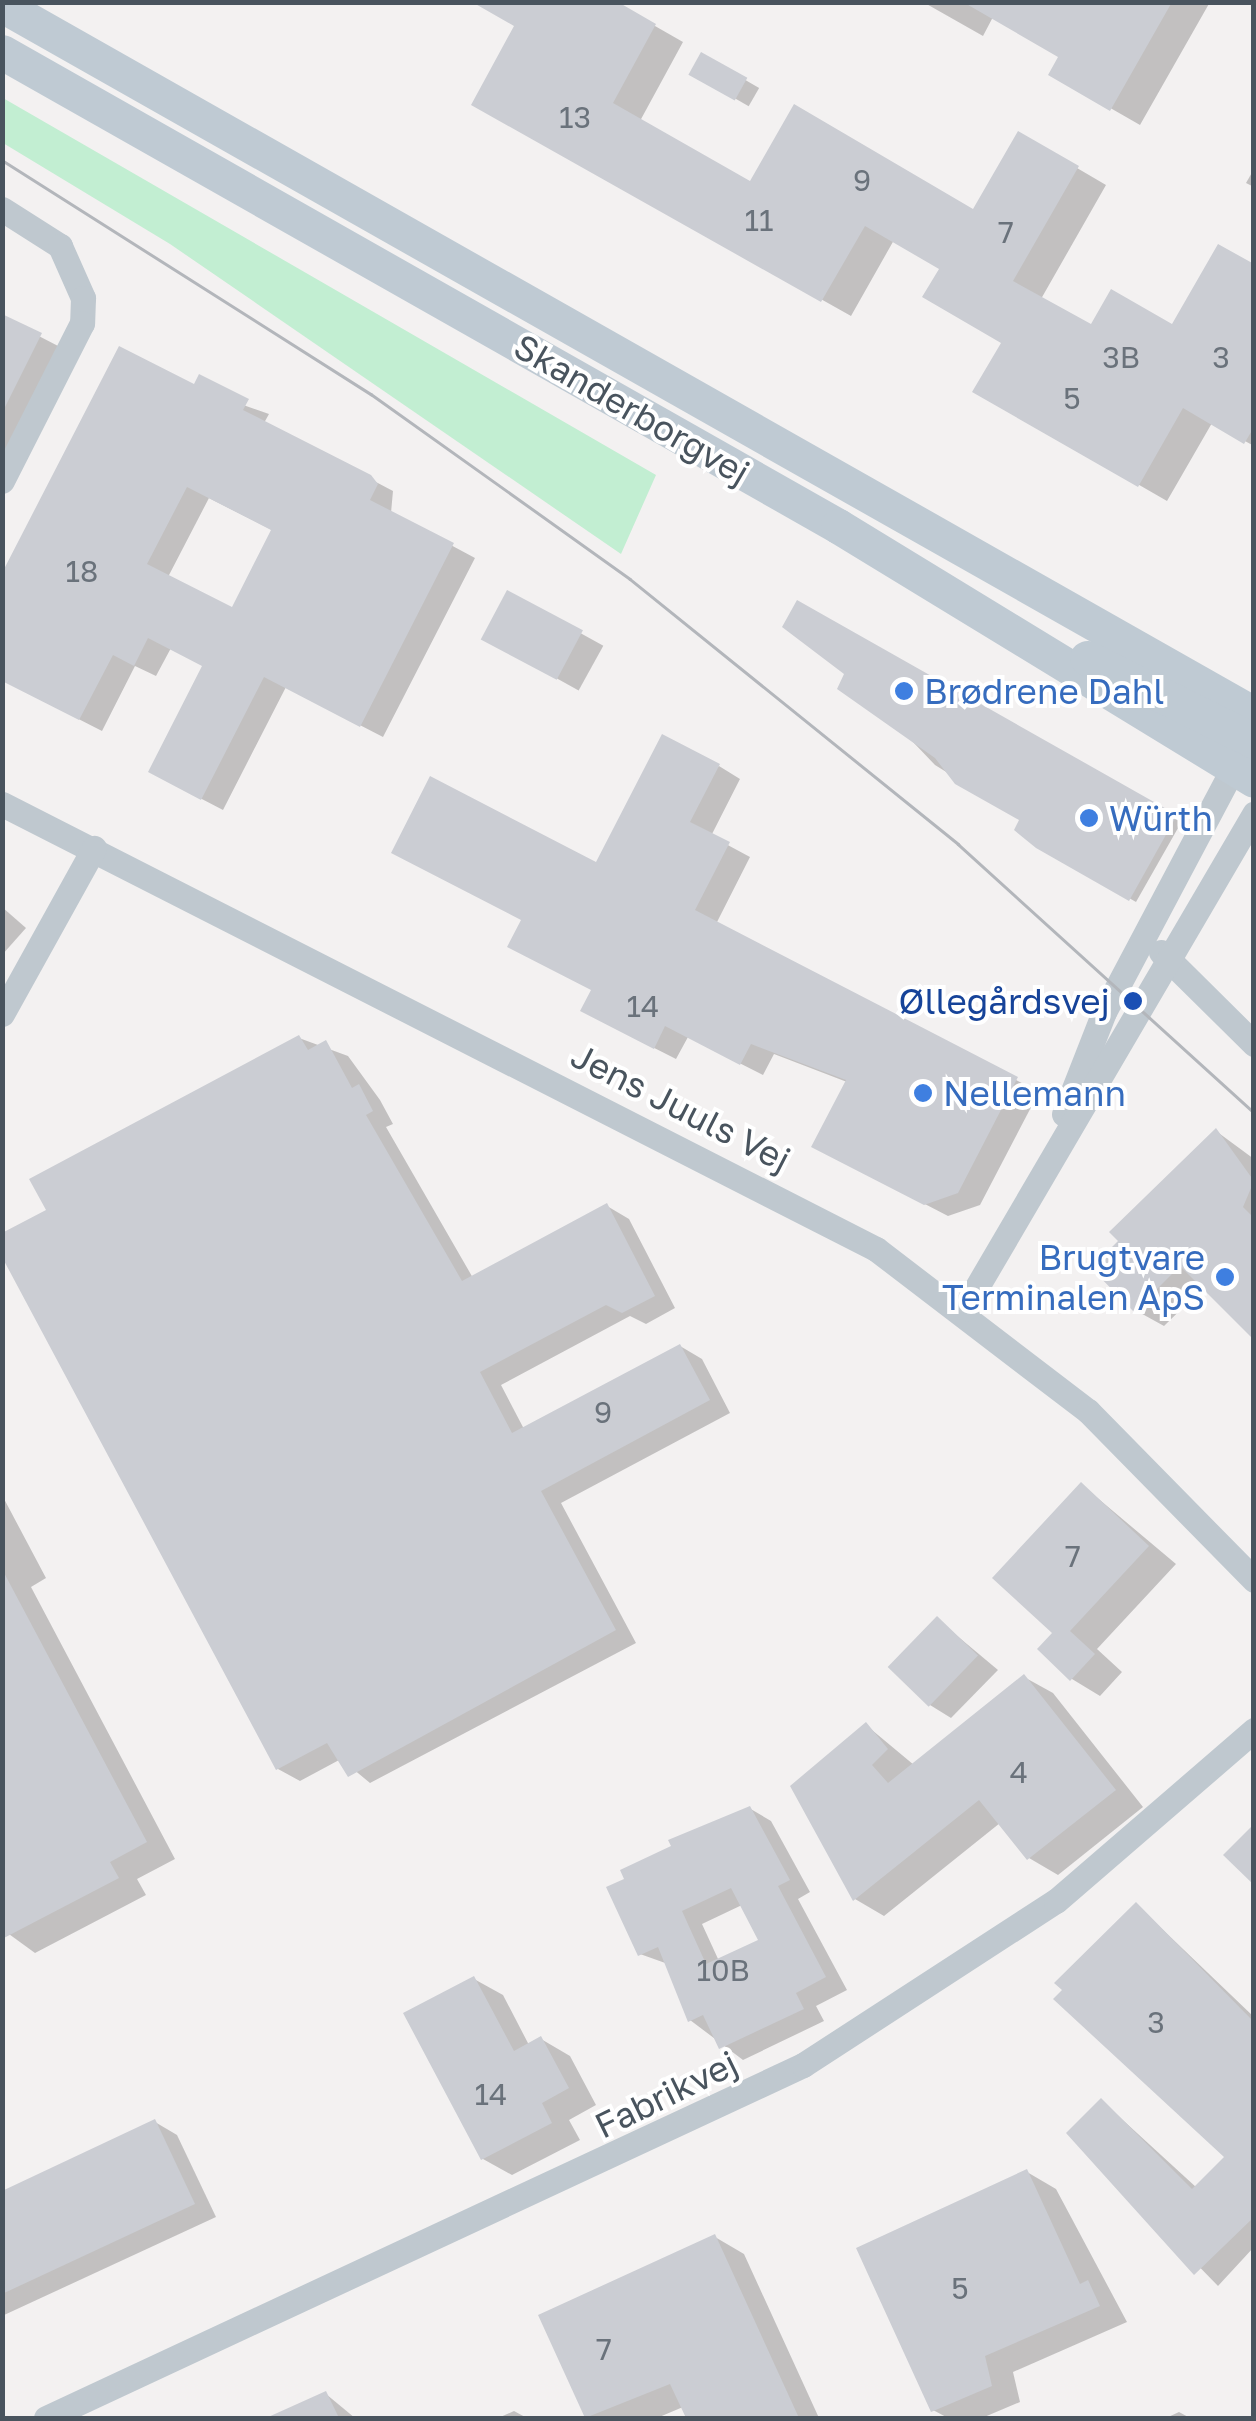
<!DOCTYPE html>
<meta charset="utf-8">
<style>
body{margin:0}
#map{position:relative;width:1256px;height:2421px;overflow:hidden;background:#f3f1f1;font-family:"Golos Text",sans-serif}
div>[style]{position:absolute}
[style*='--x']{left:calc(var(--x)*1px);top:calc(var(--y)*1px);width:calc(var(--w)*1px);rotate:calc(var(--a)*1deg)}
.green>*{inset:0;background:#c2eed2}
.shadow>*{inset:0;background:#0003;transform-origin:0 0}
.building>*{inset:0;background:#cbcdd3;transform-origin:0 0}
.street>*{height:25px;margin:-12.5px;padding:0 12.5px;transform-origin:12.5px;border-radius:12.5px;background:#bfc8cf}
.secondary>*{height:35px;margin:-17.5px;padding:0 17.5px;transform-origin:17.5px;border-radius:17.5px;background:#bfcad3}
.tram>*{height:2.5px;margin:-1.25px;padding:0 1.25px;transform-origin:1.25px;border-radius:1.25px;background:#b3b6bb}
.dots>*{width:28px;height:28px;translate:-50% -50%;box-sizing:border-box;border:5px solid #fff;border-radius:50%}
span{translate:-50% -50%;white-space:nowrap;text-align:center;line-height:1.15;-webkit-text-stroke:8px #fff;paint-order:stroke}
.number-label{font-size:30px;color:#6a727b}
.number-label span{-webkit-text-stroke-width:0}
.street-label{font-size:35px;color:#49545e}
.shop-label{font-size:35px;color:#366cbe}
.left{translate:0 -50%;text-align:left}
.right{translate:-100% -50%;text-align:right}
.transit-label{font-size:35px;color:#164399}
.frame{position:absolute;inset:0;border:5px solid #49545e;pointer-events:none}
</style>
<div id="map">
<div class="green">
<i style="clip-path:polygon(3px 98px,656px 475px,621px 554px,170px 244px,3px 143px)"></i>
</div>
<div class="shadow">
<i style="clip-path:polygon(613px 2px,683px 42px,640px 121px,751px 184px,974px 212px,1019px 134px,1106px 185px,1041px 299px,1092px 327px,1173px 327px,1254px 267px,1254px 446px,1212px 423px,1167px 501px,976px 391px,1004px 342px,942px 268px,894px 240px,851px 316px,474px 104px)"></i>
<i style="clip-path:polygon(923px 2px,1210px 2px,1140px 125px,1051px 74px,1061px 57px,993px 17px,983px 36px)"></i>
<i style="left:702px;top:55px;width:66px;height:21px;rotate:30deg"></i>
<i style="clip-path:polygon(1254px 169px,1254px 187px,1246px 183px)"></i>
<i style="clip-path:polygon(2px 317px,62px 348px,2px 469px)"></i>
<i style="clip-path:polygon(evenodd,195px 388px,269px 414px,264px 423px,393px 491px,391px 513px,475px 558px,383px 737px,286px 687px,223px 810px,173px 784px,205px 666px,171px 648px,156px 676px,135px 666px,102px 731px,2px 680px,195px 388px,209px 498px,274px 531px,233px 610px,168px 577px,209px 498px)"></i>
<i style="left:508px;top:593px;width:109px;height:51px;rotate:29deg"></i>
<i style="clip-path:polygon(798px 603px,1182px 821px,1136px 902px,1038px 846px,1022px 819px,935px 765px,847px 673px)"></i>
<i style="clip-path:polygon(719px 766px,740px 779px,711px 836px,750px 857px,716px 924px,1039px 1092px,980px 1205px,948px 1216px,836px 1158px,847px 1082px,774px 1054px,763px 1075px,688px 1037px,676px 1059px,605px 1023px,594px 990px,597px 865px)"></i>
<i style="clip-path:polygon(2px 907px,26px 928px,2px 955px)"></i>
<i style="clip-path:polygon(299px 1038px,348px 1056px,380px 1100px,393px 1124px,386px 1127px,473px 1278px,607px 1206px,629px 1219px,675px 1308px,646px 1324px,630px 1316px,501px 1385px,524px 1429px,680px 1346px,702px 1359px,730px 1413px,561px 1503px,636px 1643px,370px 1783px,341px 1759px,300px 1781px,278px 1769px,49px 1211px)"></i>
<i style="clip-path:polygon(1216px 1131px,1254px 1159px,1254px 1337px,1204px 1287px,1164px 1326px,1135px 1310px)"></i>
<i style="clip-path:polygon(1082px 1485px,1176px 1564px,1097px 1649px,1122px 1672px,1100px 1696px,1072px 1679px,1055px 1633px)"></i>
<i style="clip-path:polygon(2px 1495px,46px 1578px,31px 1587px,175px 1859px,137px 1879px,146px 1895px,35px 1953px,2px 1929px)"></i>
<i style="clip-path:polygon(937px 1619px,998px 1670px,951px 1718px,930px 1705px)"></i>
<i style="clip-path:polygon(1024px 1677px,1053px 1693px,1143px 1807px,1058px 1875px,1029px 1858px,1000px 1823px,884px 1916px,855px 1899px,866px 1725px,914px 1765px)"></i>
<i style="clip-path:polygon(evenodd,749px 1808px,771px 1821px,810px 1892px,798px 1899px,847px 1990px,816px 2006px,824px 2021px,743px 2060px,690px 2020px,668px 1964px,640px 1954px,749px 1808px,742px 1905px,762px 1941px,719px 1961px,702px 1924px,742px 1905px)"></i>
<i style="clip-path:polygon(1137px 1905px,1254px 2017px,1254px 2247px,1218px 2286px,1069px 2133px,1102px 2101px,1197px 2188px,1228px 2157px)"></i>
<i style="clip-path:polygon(474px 1979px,503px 1995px,529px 2045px,541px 2039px,570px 2056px,596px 2105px,569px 2120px,580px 2140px,512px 2175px,483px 2159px)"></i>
<i style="clip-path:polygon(155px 2122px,177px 2135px,216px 2217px,2px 2316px,2px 2194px)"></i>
<i style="clip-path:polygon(1027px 2172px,1056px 2189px,1127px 2322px,1013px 2372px,1020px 2402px,982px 2418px,948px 2418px,933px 2410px)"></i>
<i style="clip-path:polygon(715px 2237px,744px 2254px,819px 2418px,689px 2418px,683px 2407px,657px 2418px,588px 2418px,542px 2316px)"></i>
<i style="clip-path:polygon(326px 2394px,355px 2418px,272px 2418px)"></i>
<i style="clip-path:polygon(514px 2411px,527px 2418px,498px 2418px)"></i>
<i style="clip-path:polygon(1179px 2412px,1190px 2418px,1166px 2418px)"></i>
</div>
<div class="building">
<i style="clip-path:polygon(472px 2px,618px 2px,656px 24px,613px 103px,750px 181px,794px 104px,973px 209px,1018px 131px,1079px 166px,1013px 281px,1091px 324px,1111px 289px,1172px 324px,1218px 244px,1254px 264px,1254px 427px,1244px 444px,1183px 408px,1138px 487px,972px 392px,1001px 343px,922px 297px,939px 269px,865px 226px,821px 302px,471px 105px,514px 26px)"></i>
<i style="clip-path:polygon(963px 2px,1172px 2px,1110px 111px,1048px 75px,1058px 57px)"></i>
<i style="left:701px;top:52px;width:53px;height:26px;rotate:29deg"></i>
<i style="clip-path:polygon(2px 314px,42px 333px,2px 413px)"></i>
<i style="clip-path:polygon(evenodd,119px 346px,194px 384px,199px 374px,249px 399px,243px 410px,371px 475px,378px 484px,370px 500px,454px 543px,360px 727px,264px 677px,201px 800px,148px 772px,202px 666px,148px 638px,134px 666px,113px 655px,79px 720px,2px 681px,2px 573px,119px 346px,187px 487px,271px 530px,232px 607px,147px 564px,187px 487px)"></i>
<i style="left:507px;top:590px;width:86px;height:56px;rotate:28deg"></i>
<i style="clip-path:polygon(797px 600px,1177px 815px,1129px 901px,1036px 848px,1014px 830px,1019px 820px,955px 784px,935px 758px,837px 689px,844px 674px,782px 627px)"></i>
<i style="clip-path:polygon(662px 734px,720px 764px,690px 822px,730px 842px,695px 910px,1018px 1077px,958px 1193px,924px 1205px,811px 1147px,846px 1080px,751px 1044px,740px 1065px,665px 1026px,654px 1049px,580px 1011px,591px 990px,507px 947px,521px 920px,391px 853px,430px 776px,596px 862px)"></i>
<i style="clip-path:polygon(299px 1035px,308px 1050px,326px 1040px,352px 1088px,359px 1084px,373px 1111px,366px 1115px,462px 1281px,607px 1203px,655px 1296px,622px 1313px,606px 1305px,480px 1372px,512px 1433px,680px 1344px,710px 1400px,541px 1491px,616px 1630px,348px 1777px,327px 1743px,276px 1770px,2px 1257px,2px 1233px,46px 1210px,29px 1179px)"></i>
<i style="clip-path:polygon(1216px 1128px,1254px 1181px,1243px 1207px,1254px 1218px,1254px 1340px,1180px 1266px,1134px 1312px,1091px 1268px,1118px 1241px,1109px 1232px)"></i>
<i style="clip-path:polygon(1081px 1482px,1149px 1546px,1070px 1631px,1095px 1654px,1070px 1681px,1037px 1649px,1052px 1633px,992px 1578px)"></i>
<i style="clip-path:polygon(2px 1569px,147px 1842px,110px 1862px,119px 1878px,2px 1939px)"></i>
<i style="left:937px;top:1616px;width:57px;height:71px;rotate:44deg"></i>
<i style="clip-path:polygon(1024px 1674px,1116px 1790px,1027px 1860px,979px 1800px,853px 1901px,790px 1786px,866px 1722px,888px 1749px,872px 1765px,888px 1783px)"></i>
<i style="clip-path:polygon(evenodd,750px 1806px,790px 1880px,778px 1886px,826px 1977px,796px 1993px,804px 2009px,719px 2049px,703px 2015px,688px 2022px,658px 1947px,638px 1956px,606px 1887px,624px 1879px,620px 1870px,671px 1846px,668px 1840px,750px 1806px,731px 1888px,758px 1940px,706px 1964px,682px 1911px,731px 1888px)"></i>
<i style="clip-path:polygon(1254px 1824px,1254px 1885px,1223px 1855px)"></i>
<i style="clip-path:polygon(1136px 1902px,1254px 2022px,1254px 2217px,1194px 2275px,1066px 2133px,1101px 2098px,1192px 2189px,1224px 2157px,1053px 1999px,1062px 1990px,1054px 1983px)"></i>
<i style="clip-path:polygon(474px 1976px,514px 2051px,541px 2036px,569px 2088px,542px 2103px,552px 2123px,481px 2160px,403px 2013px)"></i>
<i style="clip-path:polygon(155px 2119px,195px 2204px,2px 2294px,2px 2191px)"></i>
<i style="clip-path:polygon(1027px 2169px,1080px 2284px,1088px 2280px,1100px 2306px,985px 2356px,992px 2386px,931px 2412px,856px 2248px)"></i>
<i style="clip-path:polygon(715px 2234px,799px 2418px,686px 2418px,670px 2384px,585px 2418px,538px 2315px)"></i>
<i style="clip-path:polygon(326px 2391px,339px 2418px,266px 2418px)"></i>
</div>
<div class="street">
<i style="--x:2;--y:209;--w:69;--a:32.5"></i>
<i style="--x:60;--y:246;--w:57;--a:66.1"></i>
<i style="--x:83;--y:298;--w:25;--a:92"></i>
<i style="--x:82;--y:323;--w:177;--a:116.9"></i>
<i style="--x:2;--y:804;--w:981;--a:26.98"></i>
<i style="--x:876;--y:1249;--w:267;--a:37.4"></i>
<i style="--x:1088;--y:1411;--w:237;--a:45.5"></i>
<i style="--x:1161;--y:952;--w:131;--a:44.7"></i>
<i style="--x:2;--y:1014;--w:190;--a:-61"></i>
<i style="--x:1064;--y:1114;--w:110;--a:-68.6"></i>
<i style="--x:1104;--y:1012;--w:276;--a:-62.1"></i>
<i style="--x:964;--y:1309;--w:574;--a:-59.64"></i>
<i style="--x:46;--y:2418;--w:835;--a:-25"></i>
<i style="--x:803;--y:2065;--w:302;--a:-33"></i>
<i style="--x:1056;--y:1901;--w:262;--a:-40.8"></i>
</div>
<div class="secondary">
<i style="--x:2;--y:5;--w:1439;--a:29.52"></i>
<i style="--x:2;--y:52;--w:961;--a:29.55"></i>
<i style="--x:838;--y:526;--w:487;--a:31.4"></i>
<i style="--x:1087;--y:658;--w:186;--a:26.4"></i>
</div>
<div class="tram">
<i style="--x:2;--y:160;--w:437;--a:32.4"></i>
<i style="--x:371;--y:394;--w:318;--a:35.5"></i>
<i style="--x:630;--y:579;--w:422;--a:38.9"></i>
<i style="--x:958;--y:844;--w:399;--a:42.2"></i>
</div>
<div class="dots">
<i style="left:904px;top:691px;background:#3f7fe0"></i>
<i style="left:1089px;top:818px;background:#3f7fe0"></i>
<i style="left:1133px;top:1001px;background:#1a4fb4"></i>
<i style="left:923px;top:1093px;background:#3f7fe0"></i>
<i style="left:1225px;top:1277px;background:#3f7fe0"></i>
</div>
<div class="number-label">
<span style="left:575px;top:117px">13</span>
<span style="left:862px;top:180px">9</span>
<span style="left:759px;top:220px">11</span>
<span style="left:1006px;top:232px">7</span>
<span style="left:1121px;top:357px">3B</span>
<span style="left:1221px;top:357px">3</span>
<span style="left:1072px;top:398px">5</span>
<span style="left:82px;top:571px">18</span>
<span style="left:643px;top:1006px">14</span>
<span style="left:603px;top:1412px">9</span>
<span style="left:1073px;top:1556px">7</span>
<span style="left:1019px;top:1772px">4</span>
<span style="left:723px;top:1970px">10B</span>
<span style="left:1156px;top:2022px">3</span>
<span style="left:491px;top:2094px">14</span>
<span style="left:960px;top:2288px">5</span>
<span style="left:604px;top:2349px">7</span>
</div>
<div class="street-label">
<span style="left:632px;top:409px;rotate:30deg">Skanderborgvej</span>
<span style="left:681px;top:1107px;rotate:27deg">Jens Juuls Vej</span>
<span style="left:666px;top:2094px;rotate:-26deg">Fabrikvej</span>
</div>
<div class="shop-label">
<span class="left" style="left:924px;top:691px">Brødrene Dahl</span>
<span class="left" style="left:1109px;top:818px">Würth</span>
<span class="left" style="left:943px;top:1093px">Nellemann</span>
<span class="right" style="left:1205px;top:1277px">Brugtvare<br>Terminalen ApS</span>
</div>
<div class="transit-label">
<span class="right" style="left:1110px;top:1001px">Øllegårdsvej</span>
</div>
<div class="frame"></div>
</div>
